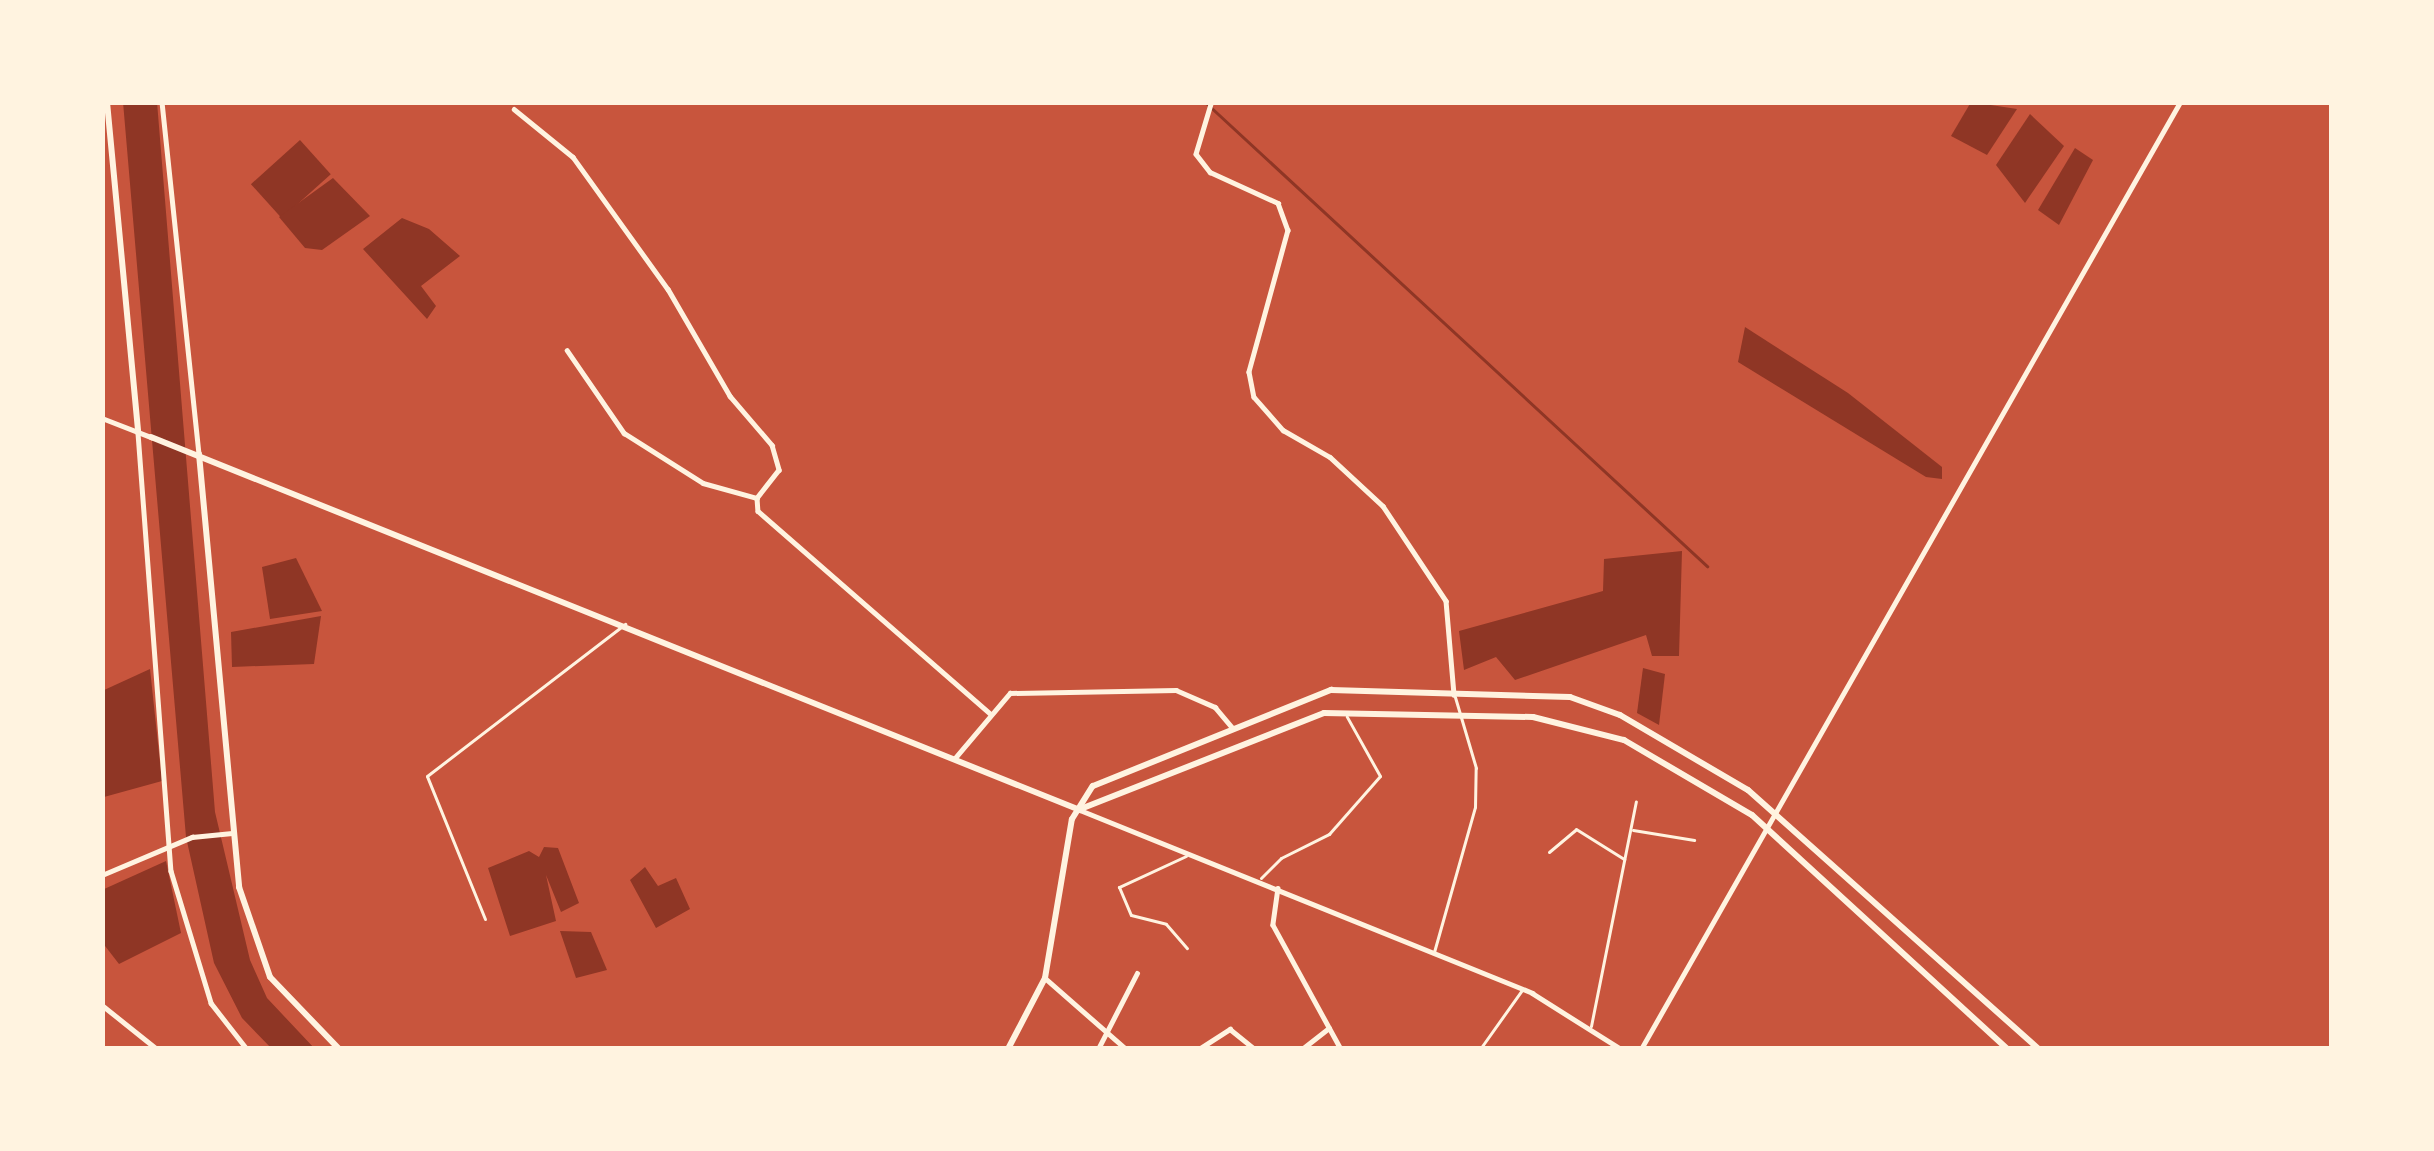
<!DOCTYPE html>
<style>
body{margin:0}
#map{position:relative;width:2434px;height:1151px;overflow:hidden;background:#c8553d;font-family:"DejaVu Sans",sans-serif}
div>[style]{position:absolute}
[style*='--x']{left:calc(var(--x)*1px);top:calc(var(--y)*1px);width:calc(var(--w)*1px);rotate:calc(var(--a)*1deg)}
.water>*{inset:0;background:#8f3625;transform-origin:0 0}
.stream>*{height:3px;margin:-1.5px;padding:0 1.5px;transform-origin:1.5px;border-radius:1.5px;background:#8f3625}
.service>*{height:3px;margin:-1.5px;padding:0 1.5px;transform-origin:1.5px;border-radius:1.5px;background:#fff3e0}
.minor>*{height:4.5px;margin:-2.25px;padding:0 2.25px;transform-origin:2.25px;border-radius:2.25px;background:#fff3e0}
.tertiary>*{height:6px;margin:-3px;padding:0 3px;transform-origin:3px;border-radius:3px;background:#fff3e0}
span{translate:-50% -50%;white-space:nowrap;text-align:center;line-height:1.15;-webkit-text-stroke:10px #fff3e0;paint-order:stroke}
.frame{position:absolute;inset:0;border:105px solid #fff3e0;pointer-events:none}
</style>
<div id="map">
<div class="water">
<i style="clip-path:polygon(123px 102px,157px 102px,215px 812px,250px 960px,267px 998px,315px 1049px,272px 1049px,242px 1018px,214px 963px,186px 837px)"></i>
<i style="clip-path:polygon(1971px 102px,2017px 109px,1987px 155px,1951px 136px)"></i>
<i style="clip-path:polygon(2030px 114px,2064px 146px,2025px 203px,1996px 165px)"></i>
<i style="left:300px;top:140px;width:46px;height:66px;rotate:48deg"></i>
<i style="clip-path:polygon(2075px 148px,2093px 160px,2059px 225px,2038px 210px)"></i>
<i style="clip-path:polygon(333px 178px,370px 216px,322px 250px,305px 248px,279px 217px)"></i>
<i style="clip-path:polygon(402px 218px,429px 229px,460px 256px,421px 286px,436px 306px,427px 319px,363px 249px)"></i>
<i style="clip-path:polygon(1745px 327px,1848px 393px,1942px 467px,1942px 479px,1926px 477px,1738px 362px)"></i>
<i style="clip-path:polygon(1682px 551px,1679px 656px,1652px 656px,1646px 635px,1515px 680px,1496px 657px,1464px 670px,1459px 631px,1603px 591px,1604px 559px)"></i>
<i style="clip-path:polygon(296px 558px,322px 611px,270px 619px,262px 567px)"></i>
<i style="clip-path:polygon(321px 616px,314px 664px,232px 667px,231px 632px)"></i>
<i style="clip-path:polygon(1643px 668px,1665px 674px,1659px 725px,1637px 713px)"></i>
<i style="clip-path:polygon(150px 669px,162px 781px,104px 797px,102px 691px)"></i>
<i style="clip-path:polygon(544px 847px,558px 848px,579px 903px,561px 912px,546px 875px,556px 921px,510px 936px,488px 868px,529px 851px,539px 857px)"></i>
<i style="clip-path:polygon(166px 861px,181px 933px,119px 964px,102px 942px,102px 890px)"></i>
<i style="clip-path:polygon(645px 867px,658px 886px,676px 878px,690px 909px,656px 928px,630px 880px)"></i>
<i style="clip-path:polygon(560px 931px,591px 932px,607px 970px,576px 978px)"></i>
</div>
<div class="stream">
<i style="--x:1205;--y:102;--w:684;--a:42.75"></i>
</div>
<div class="service">
<i style="--x:1633;--y:830;--w:62;--a:9.3"></i>
<i style="--x:1549;--y:852;--w:35;--a:-40"></i>
<i style="--x:1576;--y:829;--w:57;--a:32"></i>
<i style="--x:1186;--y:856;--w:74;--a:155.2"></i>
<i style="--x:1119;--y:887;--w:30;--a:67"></i>
<i style="--x:1131;--y:915;--w:36;--a:14"></i>
<i style="--x:1166;--y:924;--w:32;--a:49"></i>
<i style="--x:1261;--y:878;--w:28;--a:-45"></i>
<i style="--x:1281;--y:858;--w:54;--a:-26.6"></i>
<i style="--x:1329;--y:834;--w:77;--a:-48.7"></i>
<i style="--x:1380;--y:776;--w:68;--a:-119.2"></i>
<i style="--x:485;--y:919;--w:154;--a:-112.1"></i>
<i style="--x:427;--y:776;--w:250;--a:-37.5"></i>
<i style="--x:1434;--y:952;--w:151;--a:-74.2"></i>
<i style="--x:1475;--y:807;--w:39;--a:-89"></i>
<i style="--x:1476;--y:768;--w:74;--a:-106.5"></i>
<i style="--x:1591;--y:1026;--w:229;--a:-78.7"></i>
<i style="--x:1480;--y:1049;--w:72;--a:-54.6"></i>
</div>
<div class="minor">
<i style="--x:162;--y:102;--w:354;--a:84"></i>
<i style="--x:1211;--y:104;--w:52;--a:106.7"></i>
<i style="--x:1196;--y:154;--w:23;--a:52"></i>
<i style="--x:1210;--y:172;--w:75;--a:24.5"></i>
<i style="--x:1278;--y:203;--w:29;--a:70"></i>
<i style="--x:1288;--y:230;--w:147;--a:105.4"></i>
<i style="--x:1249;--y:372;--w:25;--a:79"></i>
<i style="--x:1254;--y:397;--w:44;--a:48.7"></i>
<i style="--x:1283;--y:430;--w:54;--a:29.9"></i>
<i style="--x:1330;--y:457;--w:72;--a:42.8"></i>
<i style="--x:1383;--y:506;--w:114;--a:56.4"></i>
<i style="--x:1446;--y:601;--w:94;--a:85.1"></i>
<i style="--x:514;--y:109;--w:76;--a:39.1"></i>
<i style="--x:573;--y:157;--w:163;--a:54.3"></i>
<i style="--x:668;--y:289;--w:124;--a:59.9"></i>
<i style="--x:730;--y:396;--w:65;--a:49.4"></i>
<i style="--x:772;--y:445;--w:26;--a:74"></i>
<i style="--x:779;--y:470;--w:36;--a:128"></i>
<i style="--x:757;--y:498;--w:13;--a:86"></i>
<i style="--x:758;--y:511;--w:309;--a:41.1"></i>
<i style="--x:567;--y:350;--w:101;--a:55.5"></i>
<i style="--x:624;--y:433;--w:93;--a:32.3"></i>
<i style="--x:703;--y:483;--w:56;--a:15.5"></i>
<i style="--x:102;--y:418;--w:53;--a:21.2"></i>
<i style="--x:138;--y:433;--w:439;--a:85.7"></i>
<i style="--x:171;--y:871;--w:138;--a:73.1"></i>
<i style="--x:211;--y:1003;--w:58;--a:52"></i>
<i style="--x:955;--y:758;--w:85;--a:-49.8"></i>
<i style="--x:1010;--y:693;--w:166;--a:-1"></i>
<i style="--x:1176;--y:690;--w:43;--a:23.6"></i>
<i style="--x:1215;--y:707;--w:26;--a:50"></i>
<i style="--x:1080;--y:810;--w:488;--a:22"></i>
<i style="--x:1532;--y:993;--w:105;--a:32.2"></i>
<i style="--x:102;--y:875;--w:98;--a:-22.9"></i>
<i style="--x:192;--y:837;--w:40;--a:-5.7"></i>
<i style="--x:1278;--y:888;--w:37;--a:98"></i>
<i style="--x:1273;--y:925;--w:141;--a:61.3"></i>
<i style="--x:1045;--y:978;--w:108;--a:41.2"></i>
<i style="--x:102;--y:1005;--w:70;--a:38.7"></i>
<i style="--x:1098;--y:1049;--w:85;--a:-62.8"></i>
<i style="--x:1199;--y:1049;--w:37;--a:-33"></i>
<i style="--x:1230;--y:1029;--w:32;--a:39"></i>
<i style="--x:1302;--y:1049;--w:34;--a:-38"></i>
<i style="--x:1641;--y:1049;--w:1090;--a:-60.35"></i>
</div>
<div class="tertiary">
<i style="--x:107;--y:102;--w:332;--a:84.6"></i>
<i style="--x:151;--y:437;--w:1001;--a:21.88"></i>
<i style="--x:199;--y:454;--w:435;--a:84.7"></i>
<i style="--x:239;--y:887;--w:95;--a:71"></i>
<i style="--x:270;--y:977;--w:100;--a:46.2"></i>
<i style="--x:1083;--y:808;--w:259;--a:-21.5"></i>
<i style="--x:1324;--y:713;--w:209;--a:1.1"></i>
<i style="--x:1533;--y:717;--w:94;--a:14.2"></i>
<i style="--x:1624;--y:740;--w:148;--a:30.4"></i>
<i style="--x:1752;--y:815;--w:346;--a:42.5"></i>
<i style="--x:1008;--y:1049;--w:80;--a:-62.5"></i>
<i style="--x:1045;--y:978;--w:161;--a:-80.4"></i>
<i style="--x:1072;--y:819;--w:39;--a:-58"></i>
<i style="--x:1093;--y:786;--w:257;--a:-22"></i>
<i style="--x:1331;--y:690;--w:239;--a:1.7"></i>
<i style="--x:1570;--y:697;--w:53;--a:19.8"></i>
<i style="--x:1620;--y:715;--w:148;--a:30.4"></i>
<i style="--x:1748;--y:790;--w:390;--a:41.7"></i>
</div>
<div class="frame"></div>
</div>
